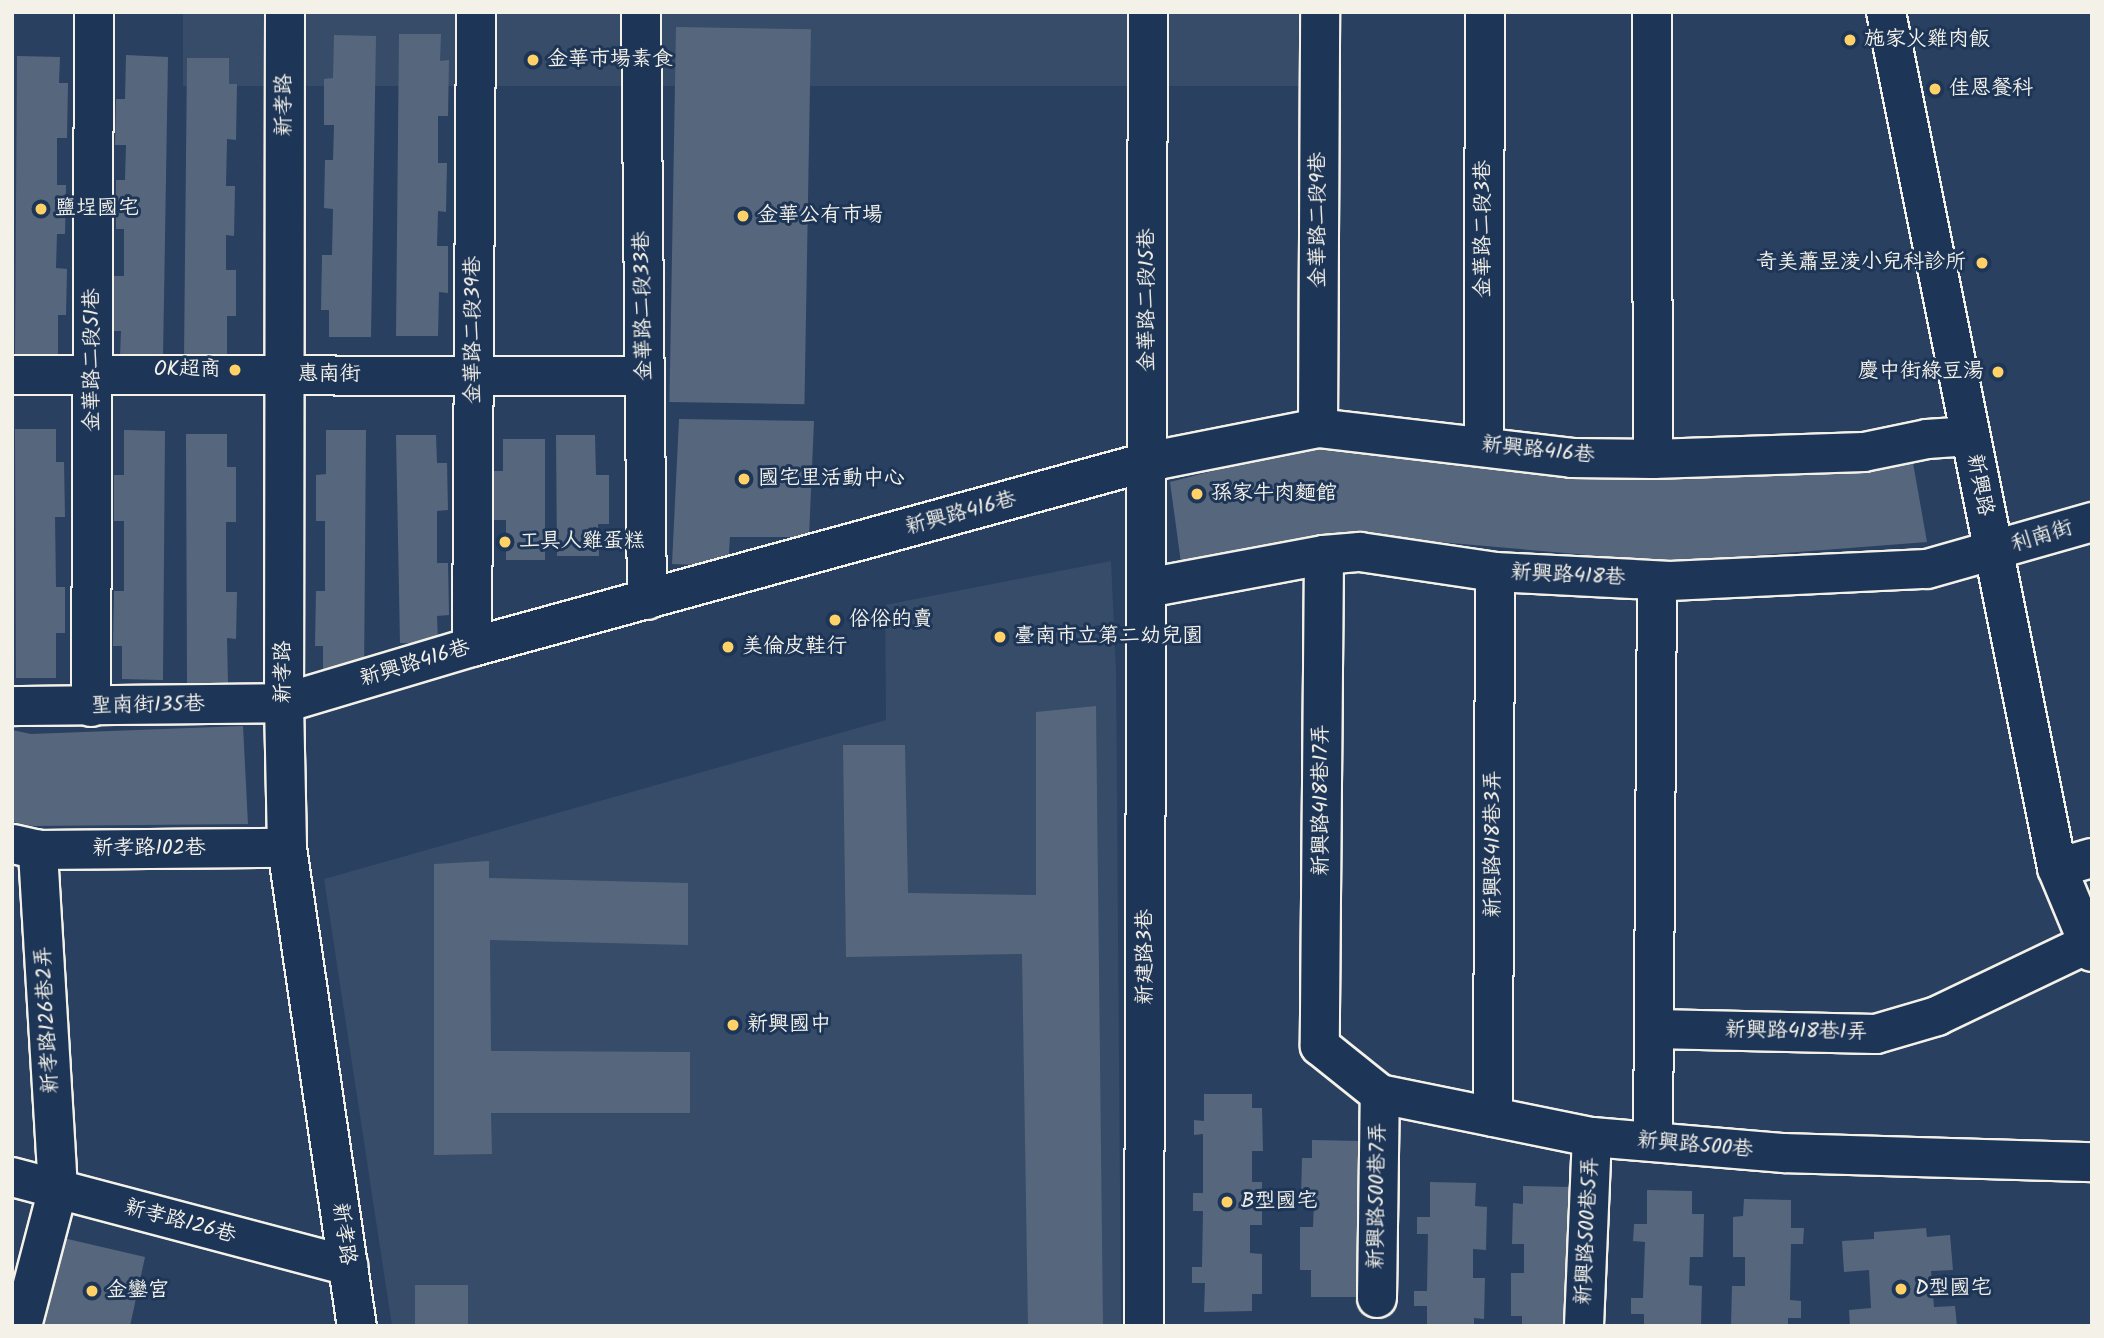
<!DOCTYPE html>
<meta charset="utf-8">
<style>
body{margin:0}
#map{position:relative;width:2104px;height:1338px;overflow:hidden;background:#2a4060;font-family:Kalam,"LXGW WenKai TC",sans-serif}
div>[style]{position:absolute}
[style*='--x']{left:calc(var(--x)*1px);top:calc(var(--y)*1px);width:calc(var(--w)*1px);rotate:calc(var(--a)*1deg)}
.built>*{inset:0;background:#374c69;transform-origin:0 0}
.building>*{inset:0;background:#56677d;transform-origin:0 0}
.roads{filter:drop-shadow(2px 0 #f4f1e8) drop-shadow(-2px 0 #f4f1e8) drop-shadow(0 2px #f4f1e8) drop-shadow(0 -2px #f4f1e8)}
.minor>*{height:38px;margin:-19px;padding:0 19px;transform-origin:19px;border-radius:19px;background:#1d3557}
.dots>*{width:19px;height:19px;translate:-50% -50%;box-sizing:border-box;border:4px solid #1d3557;border-radius:50%}
span{translate:-50% -50%;white-space:nowrap;text-align:center;line-height:1.15;-webkit-text-stroke:6px #1d3557;paint-order:stroke}
.poi-label{font-size:21px;color:#f4f1e8}
.left{translate:0 -50%;text-align:left}
.right{translate:-100% -50%;text-align:right}
.street-label{font-size:21px;color:#f4f1e8}
.frame{position:absolute;inset:0;border:14px solid #f4f1e8;pointer-events:none}
</style>
<div id="map">
<div class="built">
<i style="left:183px;top:12px;width:1135px;height:74px"></i>
<i style="clip-path:polygon(1111px 561px,1116px 670px,1121px 1326px,392px 1326px,324px 879px,886px 720px,885px 605px)"></i>
</div>
<div class="building">
<i style="left:676px;top:27px;width:135px;height:375px;rotate:1deg"></i>
<i style="clip-path:polygon(399px 34px,441px 34px,440px 61px,449px 60px,448px 116px,438px 116px,438px 163px,447px 163px,446px 212px,438px 211px,437px 246px,448px 246px,448px 293px,439px 292px,438px 336px,396px 336px)"></i>
<i style="clip-path:polygon(334px 35px,376px 36px,371px 337px,329px 337px,329px 310px,321px 310px,322px 255px,332px 255px,333px 209px,324px 208px,325px 160px,333px 160px,334px 125px,324px 125px,324px 79px,333px 78px)"></i>
<i style="clip-path:polygon(126px 55px,168px 57px,163px 358px,120px 357px,121px 331px,113px 331px,114px 276px,124px 276px,124px 229px,116px 229px,116px 180px,125px 180px,126px 145px,115px 145px,116px 99px,125px 99px)"></i>
<i style="clip-path:polygon(17px 56px,60px 57px,59px 83px,68px 83px,67px 138px,57px 138px,57px 185px,66px 185px,65px 234px,57px 234px,56px 268px,67px 269px,66px 315px,58px 315px,58px 358px,15px 358px)"></i>
<i style="clip-path:polygon(187px 58px,229px 58px,229px 84px,237px 84px,236px 140px,227px 139px,226px 186px,235px 186px,234px 236px,226px 235px,226px 270px,236px 270px,236px 316px,227px 316px,227px 360px,184px 359px)"></i>
<i style="clip-path:polygon(679px 419px,814px 421px,809px 537px,730px 537px,728px 566px,672px 564px)"></i>
<i style="clip-path:polygon(15px 429px,56px 429px,56px 462px,64px 462px,65px 517px,55px 517px,56px 587px,65px 587px,65px 633px,56px 633px,56px 678px,16px 678px)"></i>
<i style="clip-path:polygon(124px 430px,165px 431px,163px 680px,122px 679px,122px 646px,113px 646px,114px 591px,124px 591px,124px 521px,114px 521px,114px 475px,124px 475px)"></i>
<i style="clip-path:polygon(326px 430px,366px 430px,364px 679px,323px 679px,323px 646px,315px 646px,316px 591px,325px 591px,325px 521px,316px 521px,316px 475px,326px 474px)"></i>
<i style="clip-path:polygon(186px 434px,227px 434px,227px 467px,236px 467px,236px 522px,226px 522px,226px 592px,237px 592px,236px 639px,227px 638px,228px 683px,187px 683px)"></i>
<i style="clip-path:polygon(396px 435px,436px 435px,437px 463px,447px 463px,448px 510px,437px 511px,437px 563px,448px 563px,449px 615px,437px 616px,438px 643px,400px 643px)"></i>
<i style="clip-path:polygon(556px 435px,595px 435px,596px 475px,609px 475px,609px 524px,598px 524px,599px 556px,557px 556px)"></i>
<i style="clip-path:polygon(503px 439px,545px 439px,545px 560px,506px 560px,506px 520px,493px 520px,493px 471px,503px 471px)"></i>
<i style="clip-path:polygon(1325px 442px,1660px 474px,1913px 463px,1927px 542px,1669px 562px,1335px 533px,1181px 563px,1170px 482px)"></i>
<i style="clip-path:polygon(1096px 706px,1103px 1326px,1028px 1326px,1022px 954px,846px 957px,843px 745px,905px 745px,908px 893px,1036px 895px,1036px 712px)"></i>
<i style="clip-path:polygon(243px 726px,248px 824px,33px 826px,12px 822px,12px 730px,31px 734px)"></i>
<i style="clip-path:polygon(489px 861px,489px 878px,688px 883px,688px 945px,490px 940px,491px 1051px,690px 1052px,690px 1113px,491px 1113px,492px 1154px,434px 1155px,434px 864px)"></i>
<i style="clip-path:polygon(1204px 1094px,1252px 1094px,1252px 1108px,1262px 1108px,1263px 1151px,1252px 1151px,1252px 1182px,1262px 1182px,1262px 1225px,1250px 1225px,1250px 1253px,1262px 1254px,1262px 1294px,1252px 1294px,1252px 1311px,1204px 1312px,1205px 1283px,1192px 1283px,1192px 1267px,1202px 1267px,1203px 1211px,1193px 1211px,1193px 1193px,1203px 1193px,1203px 1134px,1194px 1135px,1194px 1120px,1204px 1121px)"></i>
<i style="clip-path:polygon(1312px 1140px,1360px 1141px,1359px 1169px,1372px 1170px,1372px 1186px,1359px 1186px,1358px 1242px,1369px 1242px,1370px 1260px,1357px 1260px,1356px 1297px,1311px 1297px,1311px 1270px,1300px 1270px,1300px 1227px,1313px 1227px,1314px 1199px,1301px 1199px,1302px 1158px,1312px 1158px)"></i>
<i style="clip-path:polygon(1430px 1182px,1476px 1183px,1475px 1206px,1487px 1207px,1486px 1250px,1473px 1249px,1473px 1278px,1485px 1278px,1484px 1319px,1474px 1318px,1474px 1326px,1427px 1326px,1427px 1306px,1414px 1306px,1414px 1291px,1427px 1291px,1428px 1234px,1417px 1234px,1417px 1217px,1430px 1217px)"></i>
<i style="clip-path:polygon(1523px 1186px,1571px 1187px,1567px 1326px,1522px 1326px,1522px 1316px,1511px 1316px,1511px 1273px,1524px 1273px,1524px 1244px,1512px 1244px,1513px 1203px,1523px 1204px)"></i>
<i style="clip-path:polygon(1647px 1190px,1692px 1191px,1692px 1214px,1704px 1214px,1703px 1257px,1690px 1257px,1689px 1285px,1702px 1286px,1701px 1326px,1644px 1326px,1644px 1314px,1631px 1314px,1631px 1298px,1643px 1298px,1645px 1242px,1633px 1241px,1634px 1224px,1647px 1224px)"></i>
<i style="clip-path:polygon(1744px 1199px,1791px 1200px,1791px 1228px,1804px 1228px,1803px 1244px,1791px 1244px,1790px 1300px,1801px 1301px,1801px 1318px,1788px 1318px,1788px 1326px,1731px 1326px,1732px 1286px,1745px 1286px,1745px 1257px,1733px 1257px,1733px 1217px,1743px 1216px)"></i>
<i style="clip-path:polygon(1926px 1228px,1927px 1237px,1950px 1235px,1953px 1270px,1931px 1271px,1934px 1307px,1955px 1306px,1957px 1326px,1850px 1326px,1849px 1310px,1871px 1308px,1869px 1270px,1844px 1272px,1842px 1241px,1874px 1239px,1874px 1232px)"></i>
<i style="clip-path:polygon(59px 1237px,145px 1257px,130px 1326px,39px 1326px)"></i>
<i style="left:468px;top:1285px;width:41px;height:53px;rotate:90deg"></i>
</div>
<div class="roads">
<div class="minor">
<i style="--x:285;--y:12;--w:691;--a:90.08"></i>
<i style="--x:284;--y:703;--w:145;--a:88.8"></i>
<i style="--x:287;--y:848;--w:483;--a:81.7"></i>
<i style="--x:641;--y:12;--w:588;--a:89.42"></i>
<i style="--x:1652;--y:12;--w:447;--a:89.9"></i>
<i style="--x:1886;--y:12;--w:873;--a:78.7"></i>
<i style="--x:2057;--y:868;--w:91;--a:67.4"></i>
<i style="--x:12;--y:375;--w:633;--a:0.09"></i>
<i style="--x:1318;--y:428;--w:416;--a:-89.7"></i>
<i style="--x:1484;--y:446;--w:434;--a:-89.9"></i>
<i style="--x:1324;--y:555;--w:491;--a:90.5"></i>
<i style="--x:1320;--y:1046;--w:77;--a:38.7"></i>
<i style="--x:1380;--y:1094;--w:216;--a:11.5"></i>
<i style="--x:1592;--y:1137;--w:193;--a:4.8"></i>
<i style="--x:1784;--y:1153;--w:308;--a:1.7"></i>
<i style="--x:1147;--y:588;--w:180;--a:-10.6"></i>
<i style="--x:1324;--y:555;--w:36;--a:-5"></i>
<i style="--x:1360;--y:552;--w:136;--a:8.4"></i>
<i style="--x:1495;--y:572;--w:175;--a:2.9"></i>
<i style="--x:1670;--y:581;--w:257;--a:-2.7"></i>
<i style="--x:1927;--y:569;--w:172;--a:-15.9"></i>
<i style="--x:472;--y:647;--w:635;--a:-89.64"></i>
<i style="--x:12;--y:706;--w:272;--a:-0.6"></i>
<i style="--x:284;--y:703;--w:196;--a:-16.6"></i>
<i style="--x:472;--y:647;--w:700;--a:-15.33"></i>
<i style="--x:1147;--y:462;--w:174;--a:-11.2"></i>
<i style="--x:1318;--y:428;--w:256;--a:6.7"></i>
<i style="--x:1572;--y:458;--w:81;--a:0.7"></i>
<i style="--x:1653;--y:459;--w:211;--a:-1.9"></i>
<i style="--x:1864;--y:452;--w:64;--a:-11.7"></i>
<i style="--x:1927;--y:439;--w:43;--a:-4"></i>
<i style="--x:91;--y:707;--w:695;--a:-89.75"></i>
<i style="--x:13;--y:844;--w:26;--a:13"></i>
<i style="--x:38;--y:850;--w:249;--a:-0.5"></i>
<i style="--x:2057;--y:868;--w:36;--a:-16"></i>
<i style="--x:1655;--y:1029;--w:221;--a:1.3"></i>
<i style="--x:1876;--y:1034;--w:64;--a:-16.4"></i>
<i style="--x:1937;--y:1016;--w:166;--a:-25.6"></i>
<i style="--x:1493;--y:1117;--w:545;--a:-89.79"></i>
<i style="--x:1653;--y:1142;--w:561;--a:-89.59"></i>
<i style="--x:12;--y:1177;--w:348;--a:14.8"></i>
<i style="--x:1377;--y:1298;--w:204;--a:-89.2"></i>
<i style="--x:22;--y:1326;--w:142;--a:-75.3"></i>
<i style="--x:58;--y:1189;--w:340;--a:-93.4"></i>
<i style="--x:1144;--y:1326;--w:1314;--a:-89.83"></i>
<i style="--x:1584;--y:1326;--w:189;--a:-87.6"></i>
</div>
</div>
<div class="dots">
<i style="left:1850px;top:40px;background:#ffd166"></i>
<i style="left:533px;top:60px;background:#ffd166"></i>
<i style="left:1935px;top:89px;background:#ffd166"></i>
<i style="left:41px;top:209px;background:#ffd166"></i>
<i style="left:743px;top:216px;background:#ffd166"></i>
<i style="left:1982px;top:263px;background:#ffd166"></i>
<i style="left:235px;top:370px;background:#ffd166"></i>
<i style="left:1998px;top:372px;background:#ffd166"></i>
<i style="left:744px;top:479px;background:#ffd166"></i>
<i style="left:1197px;top:494px;background:#ffd166"></i>
<i style="left:505px;top:542px;background:#ffd166"></i>
<i style="left:835px;top:620px;background:#ffd166"></i>
<i style="left:1000px;top:637px;background:#ffd166"></i>
<i style="left:728px;top:647px;background:#ffd166"></i>
<i style="left:733px;top:1025px;background:#ffd166"></i>
<i style="left:1227px;top:1202px;background:#ffd166"></i>
<i style="left:1901px;top:1289px;background:#ffd166"></i>
<i style="left:92px;top:1291px;background:#ffd166"></i>
</div>
<div class="poi-label">
<span class="left" style="left:1864px;top:40px">施家火雞肉飯</span>
<span class="left" style="left:547px;top:60px">金華市場素食</span>
<span class="left" style="left:1949px;top:89px">佳恩餐科</span>
<span class="left" style="left:55px;top:209px">鹽埕國宅</span>
<span class="left" style="left:757px;top:216px">金華公有市場</span>
<span class="right" style="left:1966px;top:263px">奇美蕭昱淩小兒科診所</span>
<span class="right" style="left:221px;top:370px">OK超商</span>
<span class="right" style="left:1984px;top:372px">慶中街綠豆湯</span>
<span class="left" style="left:758px;top:479px">國宅里活動中心</span>
<span class="left" style="left:1211px;top:494px">孫家牛肉麵館</span>
<span class="left" style="left:519px;top:542px">工具人雞蛋糕</span>
<span class="left" style="left:849px;top:620px">俗俗的賣</span>
<span class="left" style="left:1014px;top:637px">臺南市立第二幼兒園</span>
<span class="left" style="left:742px;top:647px">美倫皮鞋行</span>
<span class="left" style="left:747px;top:1025px">新興國中</span>
<span class="left" style="left:1241px;top:1202px">B型國宅</span>
<span class="left" style="left:1915px;top:1289px">D型國宅</span>
<span class="left" style="left:106px;top:1291px">金鑾宮</span>
</div>
<div class="street-label">
<span style="left:285px;top:105px;rotate:-90deg">新孝路</span>
<span style="left:1319px;top:220px;rotate:-90deg">金華路二段9巷</span>
<span style="left:1484px;top:229px;rotate:-90deg">金華路二段3巷</span>
<span style="left:1148px;top:300px;rotate:-90deg">金華路二段15巷</span>
<span style="left:644px;top:306px;rotate:-91deg">金華路二段33巷</span>
<span style="left:474px;top:330px;rotate:-90deg">金華路二段39巷</span>
<span style="left:93px;top:360px;rotate:-90deg">金華路二段51巷</span>
<span style="left:329px;top:375px">惠南街</span>
<span style="left:1538px;top:451px;rotate:6deg">新興路416巷</span>
<span style="left:1979px;top:485px;rotate:79deg">新興路</span>
<span style="left:961px;top:514px;rotate:-15deg">新興路416巷</span>
<span style="left:2042px;top:537px;rotate:-17deg">利南街</span>
<span style="left:1568px;top:576px;rotate:3deg">新興路418巷</span>
<span style="left:415px;top:664px;rotate:-17deg">新興路416巷</span>
<span style="left:284px;top:672px;rotate:-90deg">新孝路</span>
<span style="left:148px;top:706px;rotate:-1deg">聖南街135巷</span>
<span style="left:1322px;top:800px;rotate:-90deg">新興路418巷17弄</span>
<span style="left:1494px;top:844px;rotate:-90deg">新興路418巷3弄</span>
<span style="left:149px;top:849px">新孝路102巷</span>
<span style="left:1146px;top:957px;rotate:-90deg">新建路3巷</span>
<span style="left:48px;top:1020px;rotate:-93deg">新孝路126巷2弄</span>
<span style="left:1796px;top:1032px;rotate:1deg">新興路418巷1弄</span>
<span style="left:1695px;top:1146px;rotate:5deg">新興路500巷</span>
<span style="left:1378px;top:1196px;rotate:-89deg">新興路500巷7弄</span>
<span style="left:180px;top:1222px;rotate:15deg">新孝路126巷</span>
<span style="left:1588px;top:1231px;rotate:-87deg">新興路500巷5弄</span>
<span style="left:343px;top:1234px;rotate:82deg">新孝路</span>
</div>
<div class="frame"></div>
</div>
